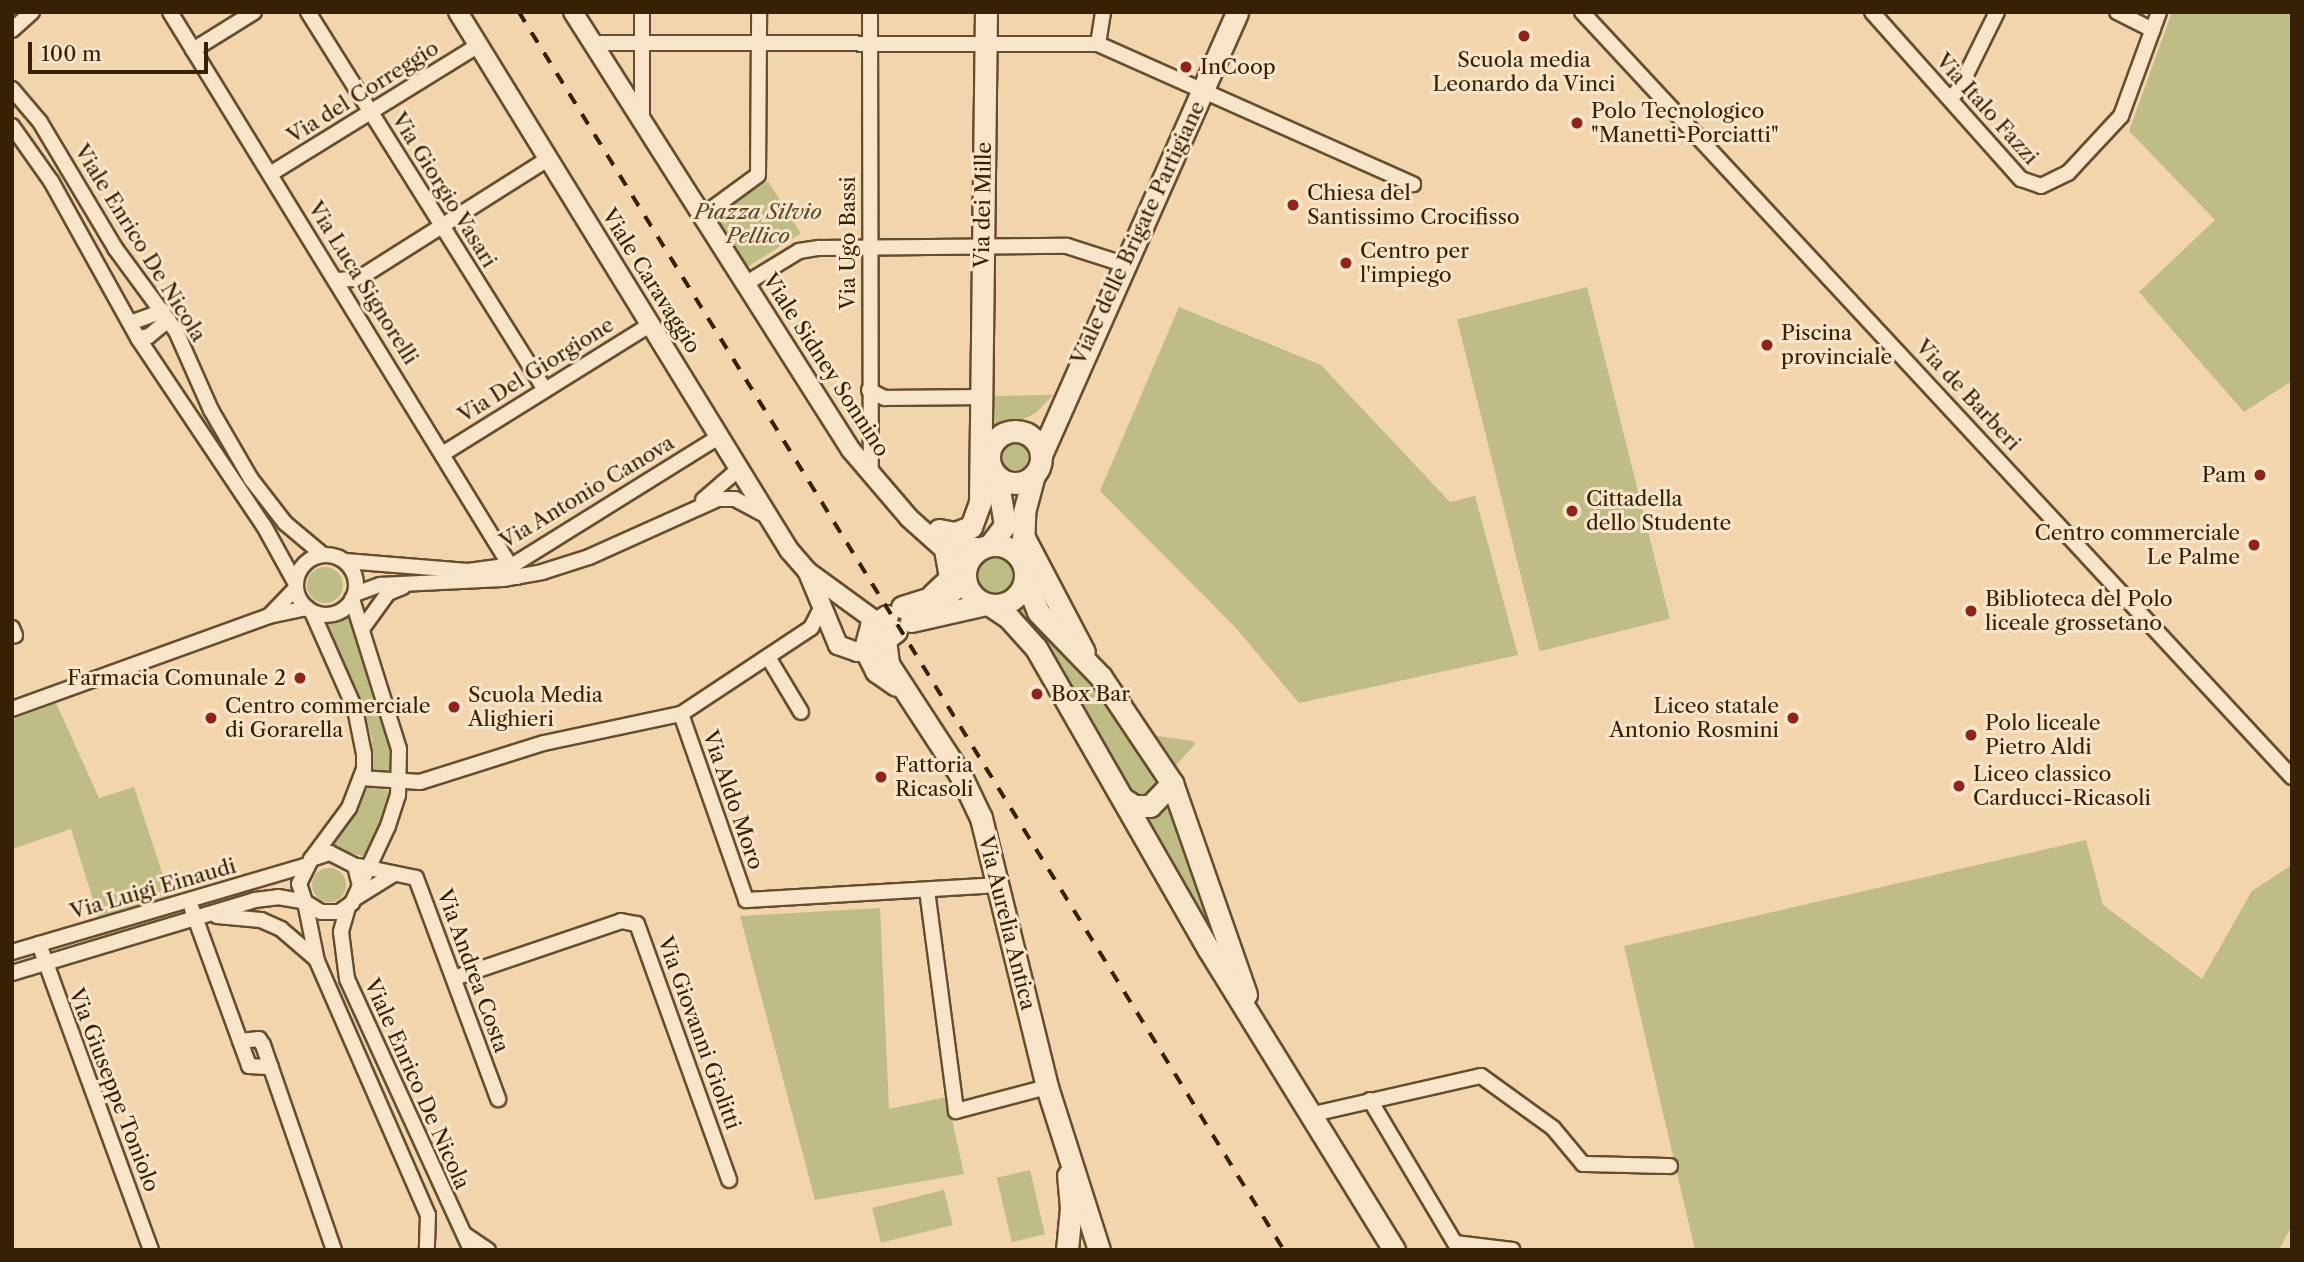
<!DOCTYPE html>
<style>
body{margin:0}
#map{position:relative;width:2304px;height:1262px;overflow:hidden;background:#f2d5ac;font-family:"Libre Caslon Text",serif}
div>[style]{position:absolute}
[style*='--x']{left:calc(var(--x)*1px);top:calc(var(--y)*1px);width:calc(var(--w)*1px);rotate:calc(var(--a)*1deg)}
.green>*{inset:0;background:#bfbc86;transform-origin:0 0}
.round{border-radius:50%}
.roads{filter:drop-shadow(2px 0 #654e2e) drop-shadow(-2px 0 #654e2e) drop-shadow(0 2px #654e2e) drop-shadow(0 -2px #654e2e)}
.minor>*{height:14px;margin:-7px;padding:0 7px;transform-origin:7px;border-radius:7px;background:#f7e4c9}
.minor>.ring{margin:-7px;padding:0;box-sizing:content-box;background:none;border:14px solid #f7e4c9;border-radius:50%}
.tertiary>*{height:18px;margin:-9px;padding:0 9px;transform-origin:9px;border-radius:9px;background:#f7e4c9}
.secondary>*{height:21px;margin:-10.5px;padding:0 10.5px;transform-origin:10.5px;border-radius:10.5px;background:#f7e4c9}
.secondary>.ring{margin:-10.5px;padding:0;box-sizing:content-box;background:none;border:21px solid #f7e4c9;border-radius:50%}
.rail>*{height:3.5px;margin-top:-1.75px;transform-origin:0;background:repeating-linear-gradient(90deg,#362104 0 12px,transparent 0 24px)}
.dots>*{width:19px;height:19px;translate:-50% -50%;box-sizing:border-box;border:4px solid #f7e4c9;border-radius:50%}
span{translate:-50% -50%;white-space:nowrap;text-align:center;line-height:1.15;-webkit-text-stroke:6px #f7e4c9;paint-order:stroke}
.poi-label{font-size:21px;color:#362104}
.left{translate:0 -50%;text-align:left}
.right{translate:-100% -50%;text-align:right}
.street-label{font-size:21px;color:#362104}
.park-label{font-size:21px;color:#584824;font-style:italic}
.frame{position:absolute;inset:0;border:14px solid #362104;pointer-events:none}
.scale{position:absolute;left:28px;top:42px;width:180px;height:32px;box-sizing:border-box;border:4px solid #362104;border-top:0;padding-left:9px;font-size:21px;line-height:24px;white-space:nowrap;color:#362104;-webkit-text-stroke:5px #f7e4c9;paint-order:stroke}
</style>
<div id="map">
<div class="green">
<i style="clip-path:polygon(2172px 12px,2292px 12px,2292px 381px,2244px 412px,2139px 292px,2215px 220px,2129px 131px)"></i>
<i style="left:768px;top:181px;width:62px;height:63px;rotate:58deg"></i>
<i style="left:1587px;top:287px;width:342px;height:134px;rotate:76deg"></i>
<i style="clip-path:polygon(1179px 307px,1321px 365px,1450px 502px,1475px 496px,1518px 655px,1299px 703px,1235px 627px,1100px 491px)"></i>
<i style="clip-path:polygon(1053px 395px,1036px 413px,993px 434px,992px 396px)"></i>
<i class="round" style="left:1002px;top:444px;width:26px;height:26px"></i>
<i class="round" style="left:975px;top:555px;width:40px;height:40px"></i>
<i class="round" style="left:307px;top:567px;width:36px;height:36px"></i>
<i style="clip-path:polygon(1026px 599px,1109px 702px,1158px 784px,1156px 797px,1135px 797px,1013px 610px)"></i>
<i style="clip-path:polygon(350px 613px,390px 742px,390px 775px,371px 774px,372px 739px,366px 718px,322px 621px)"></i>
<i style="clip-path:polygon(56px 703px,99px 798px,134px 787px,170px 897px,99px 919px,71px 829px,12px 849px,12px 720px)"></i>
<i style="clip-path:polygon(1150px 735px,1193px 741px,1195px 744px,1172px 770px)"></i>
<i style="clip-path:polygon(368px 787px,392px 791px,386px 817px,366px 857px,332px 848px)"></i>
<i style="clip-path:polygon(1170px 798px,1231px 968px,1144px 816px,1163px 809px)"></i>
<i style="clip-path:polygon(2086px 840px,2103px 905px,2202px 979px,2252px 891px,2292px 865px,2292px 1225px,2279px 1250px,1695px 1250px,1624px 946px)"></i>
<i class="round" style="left:312px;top:868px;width:34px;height:34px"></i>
<i style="clip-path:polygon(880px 908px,889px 1109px,947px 1097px,964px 1174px,815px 1200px,740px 916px)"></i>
<i style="left:1030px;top:1170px;width:66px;height:34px;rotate:77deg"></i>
<i style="left:944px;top:1190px;width:36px;height:74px;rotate:76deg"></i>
</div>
<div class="roads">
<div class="minor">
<i style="--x:170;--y:12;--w:663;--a:58.44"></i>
<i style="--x:308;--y:12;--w:446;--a:57.9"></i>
<i style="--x:870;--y:12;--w:462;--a:89.9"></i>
<i style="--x:1582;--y:12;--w:1044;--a:47.14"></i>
<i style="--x:1872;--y:12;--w:224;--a:48.3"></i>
<i style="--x:2021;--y:179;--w:21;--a:19"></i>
<i style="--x:2041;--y:186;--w:30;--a:-26"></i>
<i style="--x:2068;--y:173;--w:78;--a:-47.1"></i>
<i style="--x:2121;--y:116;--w:111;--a:-69.9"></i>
<i style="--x:2117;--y:12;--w:40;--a:26.6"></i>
<i style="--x:12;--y:30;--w:27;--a:-42"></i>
<i style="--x:593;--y:43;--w:505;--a:0.11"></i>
<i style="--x:1098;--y:44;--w:345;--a:24"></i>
<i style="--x:1098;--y:44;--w:32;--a:-81"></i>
<i style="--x:193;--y:50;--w:72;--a:-31.9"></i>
<i style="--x:12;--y:89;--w:43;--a:49.7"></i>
<i style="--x:40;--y:122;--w:147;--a:59.2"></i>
<i style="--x:115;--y:248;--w:103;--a:53.7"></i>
<i style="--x:176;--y:331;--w:86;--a:66.1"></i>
<i style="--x:211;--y:410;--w:80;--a:59.9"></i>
<i style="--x:251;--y:479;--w:56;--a:52.3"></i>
<i style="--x:285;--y:523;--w:48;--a:40"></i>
<i style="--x:1950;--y:99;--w:13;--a:-48"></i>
<i style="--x:1959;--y:89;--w:86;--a:-63.7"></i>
<i style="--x:642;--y:119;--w:107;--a:-90"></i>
<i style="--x:12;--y:126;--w:67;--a:54.7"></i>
<i style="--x:51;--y:181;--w:179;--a:61"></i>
<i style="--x:138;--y:338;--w:226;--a:56.2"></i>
<i style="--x:264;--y:526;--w:66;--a:61.1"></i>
<i style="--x:270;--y:174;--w:246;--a:-31.7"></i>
<i style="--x:702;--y:216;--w:69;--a:-36.2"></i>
<i style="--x:758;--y:175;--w:163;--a:-89.6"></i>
<i style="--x:336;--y:280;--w:22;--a:-3"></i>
<i style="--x:358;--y:279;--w:225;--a:-32.3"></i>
<i style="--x:745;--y:284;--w:63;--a:-31.4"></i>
<i style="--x:799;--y:251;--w:20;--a:-9"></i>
<i style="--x:819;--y:248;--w:248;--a:-0.5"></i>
<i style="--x:1067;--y:246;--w:59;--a:17.8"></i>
<i style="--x:130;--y:323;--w:35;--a:-20"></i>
<i style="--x:138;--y:338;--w:11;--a:-10"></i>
<i style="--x:149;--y:336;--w:25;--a:-40"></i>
<i style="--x:869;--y:390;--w:18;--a:27"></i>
<i style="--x:885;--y:398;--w:96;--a:-0.6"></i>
<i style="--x:444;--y:453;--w:244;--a:-31.9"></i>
<i style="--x:703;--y:500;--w:49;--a:-40.9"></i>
<i class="ring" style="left:296px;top:555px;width:46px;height:46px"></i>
<i style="--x:345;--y:561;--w:123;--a:4.6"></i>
<i style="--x:468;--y:571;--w:45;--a:-7.6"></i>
<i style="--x:513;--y:565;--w:244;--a:-31.9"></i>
<i style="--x:355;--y:594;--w:27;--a:-20"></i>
<i style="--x:380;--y:585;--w:123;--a:-2.8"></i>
<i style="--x:503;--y:579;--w:40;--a:-10"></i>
<i style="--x:542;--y:572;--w:49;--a:-17.7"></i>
<i style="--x:589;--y:557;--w:141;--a:-24.2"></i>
<i style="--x:718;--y:499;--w:17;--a:0"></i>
<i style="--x:735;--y:499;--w:34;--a:28"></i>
<i style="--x:352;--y:599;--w:157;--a:72.6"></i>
<i style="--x:399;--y:749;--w:46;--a:91.2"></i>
<i style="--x:398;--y:795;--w:33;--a:108"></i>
<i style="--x:388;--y:826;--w:85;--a:115.1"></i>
<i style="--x:352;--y:903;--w:16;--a:145"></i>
<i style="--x:339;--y:912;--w:18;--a:180"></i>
<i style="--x:321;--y:912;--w:19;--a:-148"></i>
<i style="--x:305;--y:902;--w:19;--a:-108"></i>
<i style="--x:299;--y:884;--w:28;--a:-64"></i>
<i style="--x:311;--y:859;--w:20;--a:-18"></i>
<i style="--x:330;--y:853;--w:28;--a:27"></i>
<i style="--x:355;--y:866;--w:21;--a:76"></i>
<i style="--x:269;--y:616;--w:39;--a:-46"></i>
<i style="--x:12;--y:628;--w:8;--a:67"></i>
<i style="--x:362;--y:629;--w:44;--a:-54.2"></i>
<i style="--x:388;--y:593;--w:16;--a:-22"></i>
<i style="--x:768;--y:657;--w:64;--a:59"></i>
<i style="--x:12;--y:709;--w:273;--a:-19.9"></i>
<i style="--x:269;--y:616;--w:39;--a:-12"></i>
<i style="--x:681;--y:714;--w:197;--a:70.7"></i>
<i style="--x:746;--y:900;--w:251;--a:-3.4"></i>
<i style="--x:361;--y:778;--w:59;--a:3.9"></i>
<i style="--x:420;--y:782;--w:130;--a:-17.5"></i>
<i style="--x:544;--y:743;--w:140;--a:-12"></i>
<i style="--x:681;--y:714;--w:156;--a:-33.5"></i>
<i style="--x:811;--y:628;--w:27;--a:-63"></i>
<i style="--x:312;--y:858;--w:62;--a:-53.5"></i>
<i style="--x:349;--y:808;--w:42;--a:-69"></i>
<i style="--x:364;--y:769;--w:15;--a:-90"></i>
<i style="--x:364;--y:754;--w:46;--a:-101.3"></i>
<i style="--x:355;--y:709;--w:106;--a:-113.9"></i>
<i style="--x:359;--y:866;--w:58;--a:11.9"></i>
<i style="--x:416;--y:878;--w:236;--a:69.6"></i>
<i style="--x:927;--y:890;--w:223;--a:82.5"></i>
<i style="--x:956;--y:1111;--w:94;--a:-14.8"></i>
<i style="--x:357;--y:897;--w:44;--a:-31.9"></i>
<i style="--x:305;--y:902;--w:60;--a:78.5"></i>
<i style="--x:317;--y:961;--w:277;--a:66.4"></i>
<i style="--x:428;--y:1215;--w:35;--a:92"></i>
<i style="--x:348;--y:907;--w:26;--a:106"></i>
<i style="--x:341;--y:932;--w:47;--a:82.7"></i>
<i style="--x:347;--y:979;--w:298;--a:65.4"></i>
<i style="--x:192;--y:909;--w:167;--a:70"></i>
<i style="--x:249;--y:1066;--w:22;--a:3"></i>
<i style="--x:217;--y:916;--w:44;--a:5.2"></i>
<i style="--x:261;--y:920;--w:22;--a:24"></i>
<i style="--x:281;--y:929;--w:46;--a:40.6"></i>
<i style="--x:39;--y:944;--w:326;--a:69.9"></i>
<i style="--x:12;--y:952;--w:305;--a:-16.4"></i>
<i style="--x:12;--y:973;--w:254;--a:-16.7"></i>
<i style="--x:255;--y:900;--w:23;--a:-7"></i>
<i style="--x:278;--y:897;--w:27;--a:10"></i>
<i style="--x:454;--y:978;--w:176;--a:-18.8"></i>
<i style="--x:621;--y:921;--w:16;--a:11"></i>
<i style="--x:637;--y:924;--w:272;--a:70.2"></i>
<i style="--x:240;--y:1041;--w:19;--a:-6"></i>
<i style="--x:259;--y:1039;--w:7;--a:56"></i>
<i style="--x:263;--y:1045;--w:217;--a:70.9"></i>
<i style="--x:1370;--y:1100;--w:166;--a:59.3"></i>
<i style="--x:1455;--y:1243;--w:58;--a:6.9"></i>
<i style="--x:1309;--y:1115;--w:176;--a:-12.8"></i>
<i style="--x:1481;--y:1076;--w:89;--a:35.8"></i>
<i style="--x:1553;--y:1128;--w:47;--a:50.2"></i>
<i style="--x:1583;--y:1164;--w:87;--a:1.3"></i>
<i style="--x:464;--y:1234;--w:29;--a:34"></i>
</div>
<div class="tertiary">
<i style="--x:458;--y:12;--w:632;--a:58.4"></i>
<i style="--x:789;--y:550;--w:28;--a:49"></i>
<i style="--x:807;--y:571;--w:87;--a:36.1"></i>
<i style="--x:573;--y:12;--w:519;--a:57.6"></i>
<i style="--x:851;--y:450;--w:89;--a:49.5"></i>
<i style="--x:909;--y:518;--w:75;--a:41.8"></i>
<i style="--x:942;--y:531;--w:26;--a:32"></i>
<i style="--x:964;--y:545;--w:17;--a:10"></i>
<i style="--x:809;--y:575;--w:76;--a:67.5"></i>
<i style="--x:838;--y:645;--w:20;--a:20"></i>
<i style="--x:857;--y:652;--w:22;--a:-22"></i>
<i style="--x:932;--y:594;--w:23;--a:-43"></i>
<i style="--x:949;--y:578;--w:27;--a:-100"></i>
</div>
<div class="secondary">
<i class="ring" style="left:989px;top:431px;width:31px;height:31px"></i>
<i style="--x:1041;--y:455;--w:484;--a:-66.1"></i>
<i style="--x:939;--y:530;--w:16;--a:11"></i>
<i style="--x:955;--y:533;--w:17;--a:-21"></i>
<i style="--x:971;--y:527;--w:27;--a:-70"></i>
<i style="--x:980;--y:502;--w:490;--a:-89.3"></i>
<i style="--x:1023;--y:536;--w:131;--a:62.3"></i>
<i class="ring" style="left:965px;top:545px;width:39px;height:39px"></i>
<i style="--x:990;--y:545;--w:25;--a:-53"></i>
<i style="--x:1005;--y:525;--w:49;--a:-99.5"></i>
<i style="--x:1023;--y:550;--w:38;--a:-88"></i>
<i style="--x:1024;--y:512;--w:38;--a:-75"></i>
<i style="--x:1025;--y:579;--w:35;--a:68"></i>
<i style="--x:1038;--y:612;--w:91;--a:45.9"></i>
<i style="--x:1101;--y:677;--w:128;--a:56.2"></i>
<i style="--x:1172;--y:783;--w:224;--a:70.7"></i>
<i style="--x:990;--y:605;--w:23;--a:34"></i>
<i style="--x:1009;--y:618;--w:40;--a:48"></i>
<i style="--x:1036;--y:648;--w:348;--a:60.2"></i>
<i style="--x:1209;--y:950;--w:352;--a:58.3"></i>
<i style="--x:902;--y:607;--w:50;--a:-17.4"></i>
<i style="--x:950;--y:592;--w:19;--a:-36"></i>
<i style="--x:887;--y:616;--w:19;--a:148"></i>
<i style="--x:871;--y:626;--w:24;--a:105"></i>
<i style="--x:865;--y:649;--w:25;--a:63"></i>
<i style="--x:876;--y:671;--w:24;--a:35"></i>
<i style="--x:911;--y:621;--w:77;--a:-12.8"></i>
<i style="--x:896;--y:631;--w:14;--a:144"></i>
<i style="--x:885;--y:639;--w:25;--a:83"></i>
<i style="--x:888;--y:664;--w:134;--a:56.9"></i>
<i style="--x:961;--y:776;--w:47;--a:64.5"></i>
<i style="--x:981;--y:818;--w:277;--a:76.2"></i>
<i style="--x:1047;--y:1087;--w:171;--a:72.3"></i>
<i style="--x:1123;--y:799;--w:13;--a:32"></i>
<i style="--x:1134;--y:806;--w:16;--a:0"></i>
<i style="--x:1150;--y:806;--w:32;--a:-46"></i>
<i style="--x:1067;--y:1250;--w:42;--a:-84.6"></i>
<i style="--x:1071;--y:1208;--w:33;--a:-95"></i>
</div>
</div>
<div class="rail">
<i style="--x:519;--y:12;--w:1455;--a:58.29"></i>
</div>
<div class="dots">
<i style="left:1524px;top:36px;background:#8f2418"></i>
<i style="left:1186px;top:67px;background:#8f2418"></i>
<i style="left:1577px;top:123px;background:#8f2418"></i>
<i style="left:1293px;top:205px;background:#8f2418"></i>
<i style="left:1346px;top:263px;background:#8f2418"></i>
<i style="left:1767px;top:345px;background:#8f2418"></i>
<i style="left:2260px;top:475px;background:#8f2418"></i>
<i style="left:1572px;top:511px;background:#8f2418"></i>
<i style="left:2254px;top:545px;background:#8f2418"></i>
<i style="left:1971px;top:611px;background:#8f2418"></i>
<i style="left:300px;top:678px;background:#8f2418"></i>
<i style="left:1037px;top:694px;background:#8f2418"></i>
<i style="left:454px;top:707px;background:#8f2418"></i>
<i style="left:211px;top:718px;background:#8f2418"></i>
<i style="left:1793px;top:718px;background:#8f2418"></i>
<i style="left:1971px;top:735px;background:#8f2418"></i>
<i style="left:881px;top:777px;background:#8f2418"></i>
<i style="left:1959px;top:786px;background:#8f2418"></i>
</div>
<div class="poi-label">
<span style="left:1524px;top:72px">Scuola media<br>Leonardo da Vinci</span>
<span class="left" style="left:1200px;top:67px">InCoop</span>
<span class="left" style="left:1591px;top:123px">Polo Tecnologico<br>"Manetti-Porciatti"</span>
<span class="left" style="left:1307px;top:205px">Chiesa del<br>Santissimo Crocifisso</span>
<span class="left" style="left:1360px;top:263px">Centro per<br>l'impiego</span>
<span class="left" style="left:1781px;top:345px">Piscina<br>provinciale</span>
<span class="right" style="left:2246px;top:475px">Pam</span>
<span class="left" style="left:1586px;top:511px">Cittadella<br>dello Studente</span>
<span class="right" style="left:2240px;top:545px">Centro commerciale<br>Le Palme</span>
<span class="left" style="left:1985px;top:611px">Biblioteca del Polo<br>liceale grossetano</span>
<span class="right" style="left:286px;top:678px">Farmacia Comunale 2</span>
<span class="left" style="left:1051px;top:694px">Box Bar</span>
<span class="left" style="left:468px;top:707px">Scuola Media<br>Alighieri</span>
<span class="left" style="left:225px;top:718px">Centro commerciale<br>di Gorarella</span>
<span class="right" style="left:1779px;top:718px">Liceo statale<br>Antonio Rosmini</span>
<span class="left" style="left:1985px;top:735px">Polo liceale<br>Pietro Aldi</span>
<span class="left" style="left:895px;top:777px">Fattoria<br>Ricasoli</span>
<span class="left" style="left:1973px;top:786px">Liceo classico<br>Carducci-Ricasoli</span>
</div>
<div class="street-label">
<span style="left:363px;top:92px;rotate:-32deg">Via del Correggio</span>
<span style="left:1987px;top:109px;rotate:48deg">Via Italo Fazzi</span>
<span style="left:444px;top:190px;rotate:58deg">Via Giorgio Vasari</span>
<span style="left:983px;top:205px;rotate:-89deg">Via dei Mille</span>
<span style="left:1138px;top:233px;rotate:-65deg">Viale delle Brigate Partigiane</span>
<span style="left:140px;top:243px;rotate:58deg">Viale Enrico De Nicola</span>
<span style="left:848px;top:243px;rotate:-90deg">Via Ugo Bassi</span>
<span style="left:651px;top:281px;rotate:58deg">Viale Caravaggio</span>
<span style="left:363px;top:283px;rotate:58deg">Via Luca Signorelli</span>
<span style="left:826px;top:365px;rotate:57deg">Viale Sidney Sonnino</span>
<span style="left:536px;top:370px;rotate:-32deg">Via Del Giorgione</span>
<span style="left:1968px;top:395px;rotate:47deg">Via de Barberi</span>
<span style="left:587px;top:492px;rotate:-31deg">Via Antonio Canova</span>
<span style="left:733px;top:800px;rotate:71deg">Via Aldo Moro</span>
<span style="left:153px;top:889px;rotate:-16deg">Via Luigi Einaudi</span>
<span style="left:1007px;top:923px;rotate:76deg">Via Aurelia Antica</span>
<span style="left:473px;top:971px;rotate:70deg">Via Andrea Costa</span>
<span style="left:699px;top:1033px;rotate:70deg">Via Giovanni Giolitti</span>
<span style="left:417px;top:1084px;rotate:66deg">Viale Enrico De Nicola</span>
<span style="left:114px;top:1090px;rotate:69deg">Via Giuseppe Toniolo</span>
</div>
<div class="park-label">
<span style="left:758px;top:224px">Piazza Silvio<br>Pellico</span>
</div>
<div class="frame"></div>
<div class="scale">100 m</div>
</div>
